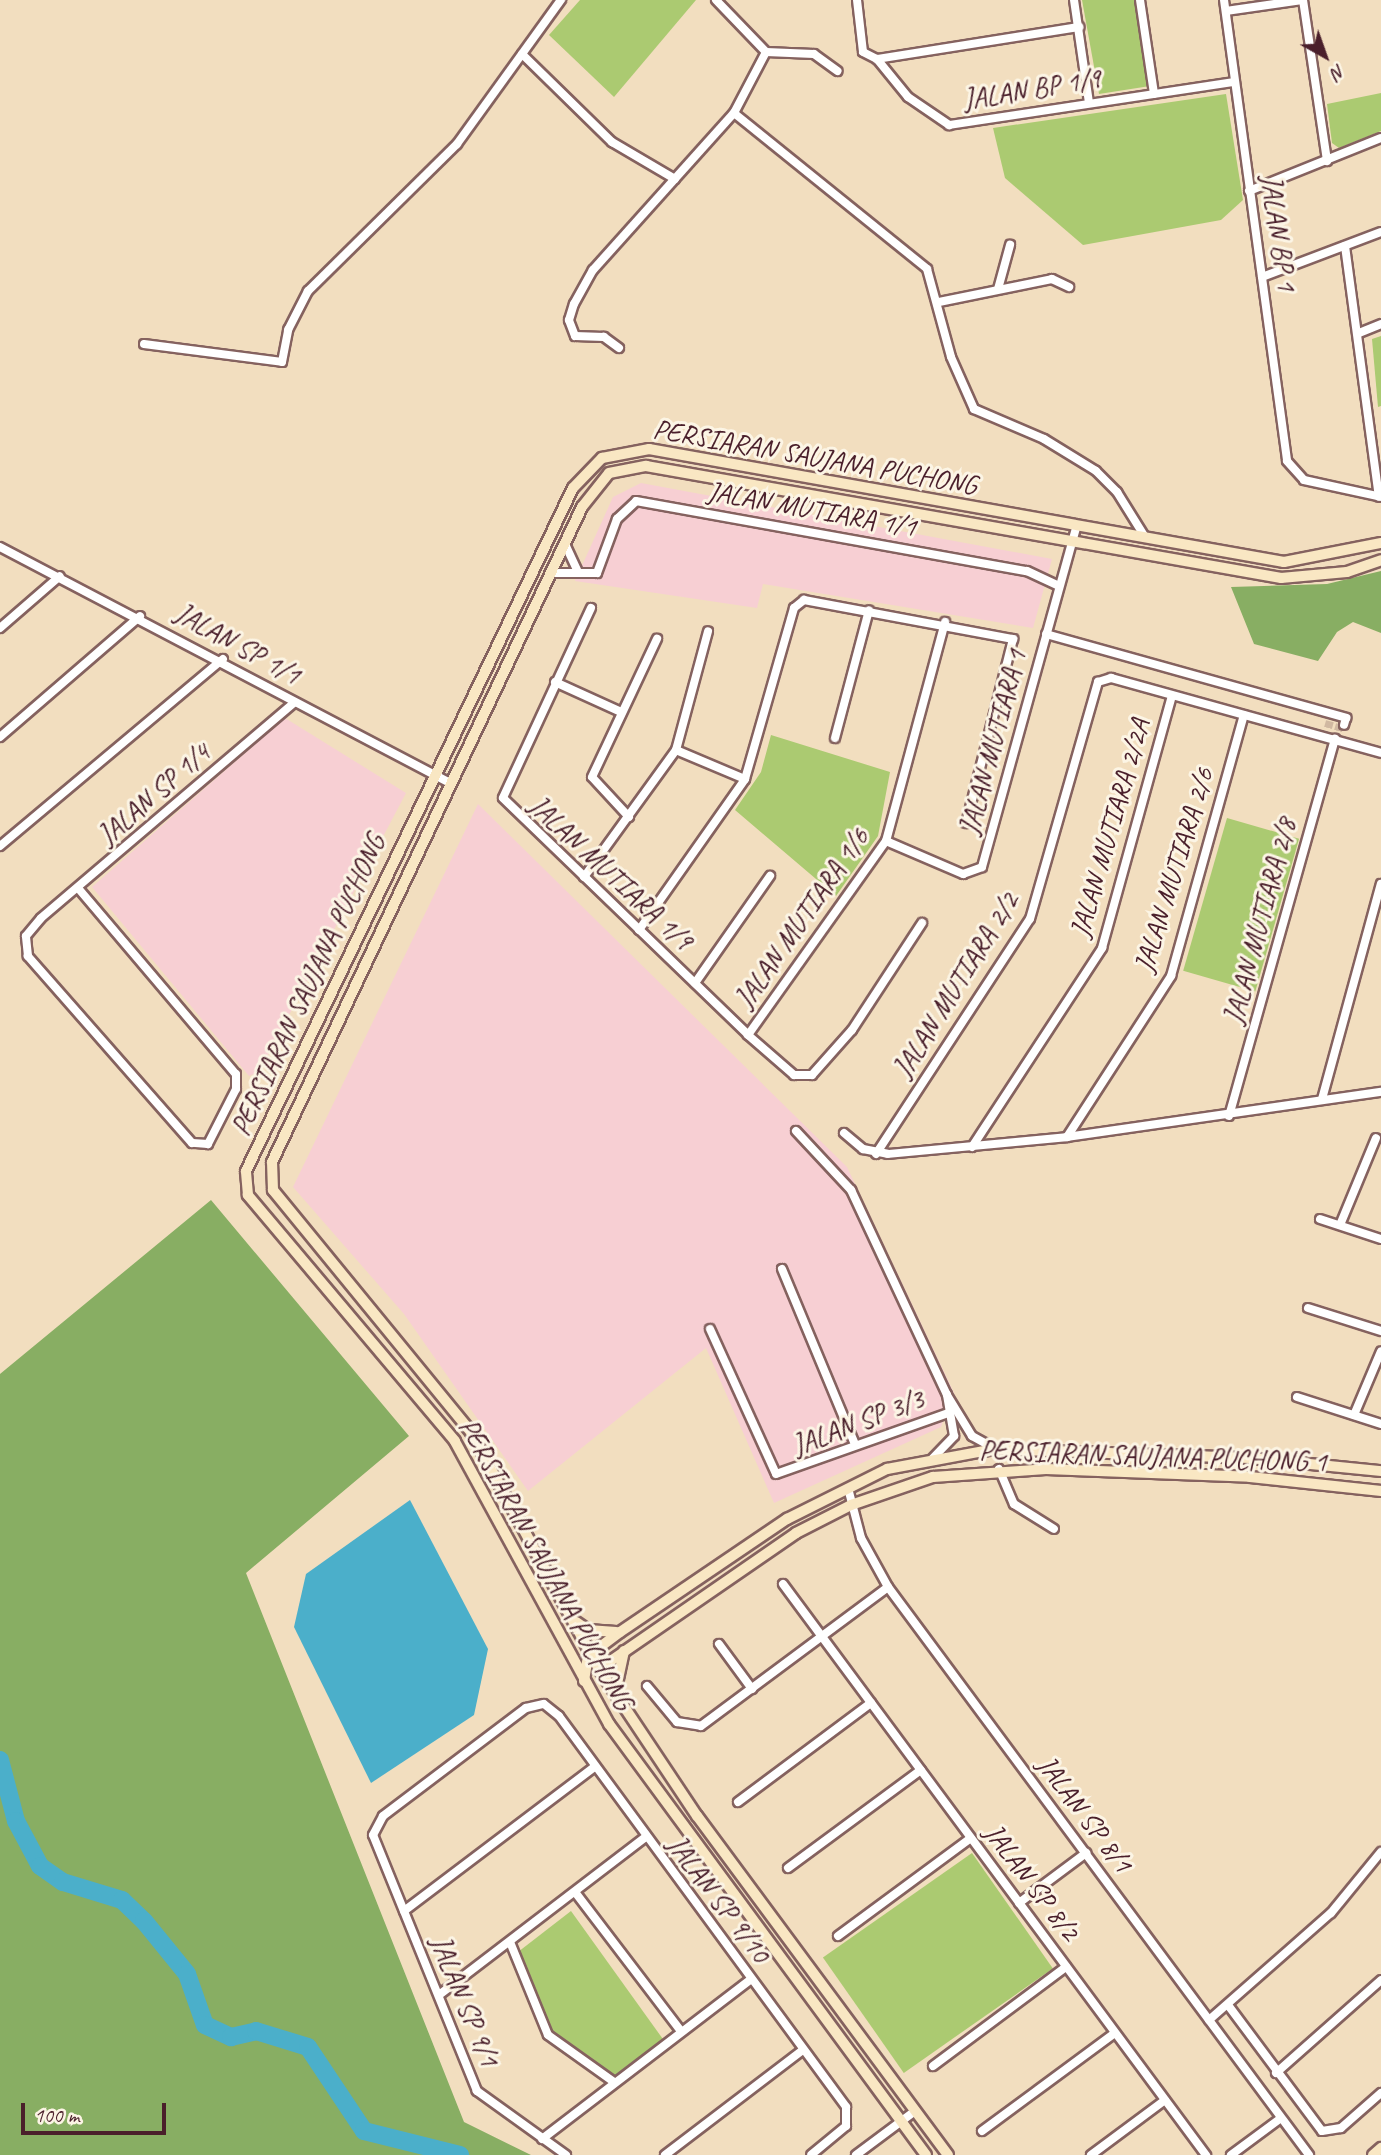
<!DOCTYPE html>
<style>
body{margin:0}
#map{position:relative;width:1381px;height:2155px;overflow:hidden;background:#f2debf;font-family:Caveat,sans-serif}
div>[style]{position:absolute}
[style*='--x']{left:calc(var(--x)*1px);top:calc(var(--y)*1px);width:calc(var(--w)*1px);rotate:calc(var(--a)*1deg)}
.built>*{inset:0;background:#f7cfd3}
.green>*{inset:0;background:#abca71;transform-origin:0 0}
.forest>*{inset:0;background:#88ae63}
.water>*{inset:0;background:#4bafca}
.river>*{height:18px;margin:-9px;padding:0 9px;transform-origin:9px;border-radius:9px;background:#4bafca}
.street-tunnel>*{height:8px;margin-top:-4px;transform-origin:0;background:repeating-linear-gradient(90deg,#d0b8a1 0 8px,transparent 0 12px)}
.roads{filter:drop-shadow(2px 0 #85625f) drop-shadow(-2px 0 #85625f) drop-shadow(0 2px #85625f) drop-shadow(0 -2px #85625f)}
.street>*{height:8px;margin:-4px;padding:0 4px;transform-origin:4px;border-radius:4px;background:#fff}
.secondary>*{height:10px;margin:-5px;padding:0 5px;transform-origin:5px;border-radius:5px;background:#f9e7c3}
span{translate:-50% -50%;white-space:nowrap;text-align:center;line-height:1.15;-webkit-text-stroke:6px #fcf5e5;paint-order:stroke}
.street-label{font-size:28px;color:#4a1f2b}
.north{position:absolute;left:1290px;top:21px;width:70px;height:70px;-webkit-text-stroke:5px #fcf5e5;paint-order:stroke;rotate:140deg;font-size:19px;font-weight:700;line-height:28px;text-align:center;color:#4a1f2b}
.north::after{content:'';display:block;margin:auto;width:24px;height:32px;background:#4a1f2b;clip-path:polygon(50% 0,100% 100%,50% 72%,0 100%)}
.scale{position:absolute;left:21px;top:2103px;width:145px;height:32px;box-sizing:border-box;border:4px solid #4a1f2b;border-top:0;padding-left:9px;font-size:21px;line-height:24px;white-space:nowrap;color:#4a1f2b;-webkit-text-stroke:5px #fcf5e5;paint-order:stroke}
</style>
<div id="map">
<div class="built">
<i style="clip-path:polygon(641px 483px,1052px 559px,1033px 628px,763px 584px,757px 608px,575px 581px,613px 497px)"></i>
<i style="clip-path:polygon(285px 718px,406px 793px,259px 1072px,249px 1076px,92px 887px)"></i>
<i style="clip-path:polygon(478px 804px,847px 1167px,954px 1393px,941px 1427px,774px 1503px,706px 1348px,528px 1491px,404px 1314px,293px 1187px)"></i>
</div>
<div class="green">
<i style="clip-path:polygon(580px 0,696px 0,614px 97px,549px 35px)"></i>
<i style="clip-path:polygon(1082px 0,1138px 0,1150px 86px,1099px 94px)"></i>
<i style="clip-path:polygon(1381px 93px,1381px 131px,1339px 148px,1332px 143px,1327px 104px)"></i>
<i style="clip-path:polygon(1226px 94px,1243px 200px,1221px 220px,1083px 245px,1005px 178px,993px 128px)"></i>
<i style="clip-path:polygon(1381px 336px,1381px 406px,1378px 407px,1372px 339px)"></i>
<i style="clip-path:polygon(771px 735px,890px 772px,878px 836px,836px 896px,735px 810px,761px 772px)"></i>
<i style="left:1227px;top:818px;width:75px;height:159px;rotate:16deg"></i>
<i style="left:972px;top:1853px;width:141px;height:182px;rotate:55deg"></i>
<i style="clip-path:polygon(571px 1911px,665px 2042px,614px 2079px,553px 2036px,518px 1952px)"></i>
</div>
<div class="forest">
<i style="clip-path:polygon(1381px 571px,1381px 633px,1353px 622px,1337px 632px,1318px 661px,1254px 644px,1231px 587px,1327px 584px)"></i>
<i style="clip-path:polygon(211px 1200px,409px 1436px,246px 1573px,464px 2122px,531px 2155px,0 2155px,0 1374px)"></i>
</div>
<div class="water">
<i style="clip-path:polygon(410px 1500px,488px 1649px,474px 1715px,371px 1783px,294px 1627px,306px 1574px)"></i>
</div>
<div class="river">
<i style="--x:0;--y:1760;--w:63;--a:75.3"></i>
<i style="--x:16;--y:1821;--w:51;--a:61.9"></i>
<i style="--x:40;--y:1866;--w:28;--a:35"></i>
<i style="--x:63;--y:1882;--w:62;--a:17"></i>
<i style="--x:122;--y:1900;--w:30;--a:44"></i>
<i style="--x:144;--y:1921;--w:68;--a:50.9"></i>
<i style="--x:187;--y:1974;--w:54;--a:70.6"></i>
<i style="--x:205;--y:2025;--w:29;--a:25"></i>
<i style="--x:231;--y:2037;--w:26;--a:-13"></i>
<i style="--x:256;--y:2031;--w:54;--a:17.1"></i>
<i style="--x:308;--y:2047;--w:101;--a:56.3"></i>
<i style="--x:364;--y:2131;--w:99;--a:14"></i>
</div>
<div class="street-tunnel">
<i style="--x:1328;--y:728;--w:7;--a:-74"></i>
<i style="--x:1338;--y:731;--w:7;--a:-74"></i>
</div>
<div class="roads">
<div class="street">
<i style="--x:716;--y:0;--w:72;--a:46.1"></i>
<i style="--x:766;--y:52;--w:69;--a:117.7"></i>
<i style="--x:734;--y:113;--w:248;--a:38.9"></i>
<i style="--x:927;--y:269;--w:91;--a:74.7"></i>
<i style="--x:951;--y:357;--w:57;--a:66.1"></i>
<i style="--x:974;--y:409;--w:76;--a:23.2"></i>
<i style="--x:1044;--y:439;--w:61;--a:31.6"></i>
<i style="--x:1096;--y:471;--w:30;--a:45"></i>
<i style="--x:1117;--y:492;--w:53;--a:58.1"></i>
<i style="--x:857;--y:0;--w:52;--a:83.4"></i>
<i style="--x:863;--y:52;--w:16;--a:27"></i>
<i style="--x:877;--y:59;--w:49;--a:50.8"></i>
<i style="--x:908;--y:97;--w:50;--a:34.3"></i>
<i style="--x:949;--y:125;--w:288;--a:-8.6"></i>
<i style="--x:1074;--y:0;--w:104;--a:81.7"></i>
<i style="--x:1140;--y:0;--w:95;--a:81.5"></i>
<i style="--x:1224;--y:0;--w:465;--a:82.2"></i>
<i style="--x:1287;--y:461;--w:25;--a:48"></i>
<i style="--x:1304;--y:480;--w:79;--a:12.4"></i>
<i style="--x:1303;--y:0;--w:163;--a:81.5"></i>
<i style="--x:1226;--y:11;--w:77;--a:-8.2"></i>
<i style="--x:766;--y:52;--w:48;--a:2.4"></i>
<i style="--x:814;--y:54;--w:29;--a:36"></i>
<i style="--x:522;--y:54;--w:126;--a:44.4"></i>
<i style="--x:612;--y:142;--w:73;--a:30.4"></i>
<i style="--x:877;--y:59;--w:205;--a:-9"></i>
<i style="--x:1249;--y:191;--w:142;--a:-21.9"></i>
<i style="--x:1345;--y:246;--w:253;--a:82.3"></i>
<i style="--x:1262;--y:277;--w:127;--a:-20.7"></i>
<i style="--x:998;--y:289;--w:46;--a:-74.7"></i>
<i style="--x:939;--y:302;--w:115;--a:-11.5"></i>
<i style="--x:1052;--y:279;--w:19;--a:25"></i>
<i style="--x:1359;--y:333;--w:24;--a:-22"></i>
<i style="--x:144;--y:344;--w:139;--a:7.4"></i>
<i style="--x:282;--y:362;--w:33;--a:-79"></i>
<i style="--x:288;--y:330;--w:44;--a:-62.9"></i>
<i style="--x:308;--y:291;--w:209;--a:-44.6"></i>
<i style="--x:457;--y:144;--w:178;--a:-54.2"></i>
<i style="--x:619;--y:348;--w:19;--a:-144"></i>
<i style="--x:604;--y:337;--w:29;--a:-178"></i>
<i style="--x:575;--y:336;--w:17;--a:-111"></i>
<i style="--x:569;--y:320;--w:17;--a:-73"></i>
<i style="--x:574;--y:304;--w:39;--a:-61"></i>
<i style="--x:593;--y:270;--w:211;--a:-48.1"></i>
<i style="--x:565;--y:544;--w:31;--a:65"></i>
<i style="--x:0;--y:547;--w:510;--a:27.67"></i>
<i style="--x:551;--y:573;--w:46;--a:0"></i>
<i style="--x:597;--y:573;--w:58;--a:-69.7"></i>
<i style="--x:617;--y:519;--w:26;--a:-43"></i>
<i style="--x:636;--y:501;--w:397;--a:10.2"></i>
<i style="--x:1027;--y:571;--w:35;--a:25"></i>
<i style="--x:591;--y:608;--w:209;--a:114.9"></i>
<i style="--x:503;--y:798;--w:341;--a:44"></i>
<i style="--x:748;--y:1035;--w:61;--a:41"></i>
<i style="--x:794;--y:1075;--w:18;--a:0"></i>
<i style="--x:812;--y:1075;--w:60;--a:-48.4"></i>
<i style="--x:852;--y:1030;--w:128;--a:-56.8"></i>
<i style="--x:0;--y:628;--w:79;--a:-40.9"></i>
<i style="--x:1046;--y:634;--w:312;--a:15.6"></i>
<i style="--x:1346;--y:718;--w:7;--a:106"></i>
<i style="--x:555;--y:682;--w:72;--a:24.4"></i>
<i style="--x:0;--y:737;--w:185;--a:-40.8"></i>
<i style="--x:835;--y:738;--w:132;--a:-75.1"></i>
<i style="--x:676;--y:750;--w:75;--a:22.8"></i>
<i style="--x:629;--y:817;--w:54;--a:-132.8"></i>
<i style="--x:592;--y:777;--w:153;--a:-64.8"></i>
<i style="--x:886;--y:841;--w:84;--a:23.2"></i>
<i style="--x:963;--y:874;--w:20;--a:-20"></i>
<i style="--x:982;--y:867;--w:353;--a:-74.5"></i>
<i style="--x:0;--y:846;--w:291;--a:-40"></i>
<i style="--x:584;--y:877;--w:157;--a:-54.1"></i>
<i style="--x:676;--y:750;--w:123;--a:-74.9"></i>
<i style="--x:78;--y:888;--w:244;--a:49.7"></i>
<i style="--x:236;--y:1074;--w:15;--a:90"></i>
<i style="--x:236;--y:1089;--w:62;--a:117"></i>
<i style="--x:208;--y:1144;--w:16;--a:-176"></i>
<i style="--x:192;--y:1143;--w:249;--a:-131.3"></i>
<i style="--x:28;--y:956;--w:20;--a:-96"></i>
<i style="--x:26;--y:936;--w:23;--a:-50"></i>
<i style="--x:41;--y:918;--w:333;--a:-40.4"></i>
<i style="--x:639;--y:930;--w:184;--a:-54.9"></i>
<i style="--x:745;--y:779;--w:178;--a:-74"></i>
<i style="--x:794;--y:608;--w:13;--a:-39"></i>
<i style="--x:804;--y:600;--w:213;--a:10.6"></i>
<i style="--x:1013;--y:639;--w:190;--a:104.3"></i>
<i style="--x:695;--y:983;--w:131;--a:-55"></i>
<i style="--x:748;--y:1035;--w:238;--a:-54.6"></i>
<i style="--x:886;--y:841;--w:227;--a:-74.9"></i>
<i style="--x:1322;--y:1099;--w:223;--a:-74.7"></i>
<i style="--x:1229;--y:1116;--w:392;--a:-74.3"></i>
<i style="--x:796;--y:1131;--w:81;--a:47"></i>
<i style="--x:851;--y:1190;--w:226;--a:64.9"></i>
<i style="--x:947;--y:1395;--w:48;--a:58.6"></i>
<i style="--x:972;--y:1436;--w:26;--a:29"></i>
<i style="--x:844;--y:1133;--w:25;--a:40"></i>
<i style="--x:863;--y:1149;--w:25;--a:11"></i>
<i style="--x:888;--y:1154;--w:180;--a:-5.4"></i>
<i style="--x:1067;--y:1137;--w:317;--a:-8.2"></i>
<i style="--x:1067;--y:1137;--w:192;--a:-57.1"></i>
<i style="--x:1171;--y:976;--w:271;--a:-74.4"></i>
<i style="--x:972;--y:1147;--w:238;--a:-56.8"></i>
<i style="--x:1102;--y:948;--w:262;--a:-74.5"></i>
<i style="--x:876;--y:1154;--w:281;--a:-56.8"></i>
<i style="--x:1030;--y:919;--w:247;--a:-74"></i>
<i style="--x:1098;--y:682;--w:14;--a:-17"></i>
<i style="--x:1111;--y:678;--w:280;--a:15.5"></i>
<i style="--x:1320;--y:1219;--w:64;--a:18.2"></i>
<i style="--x:1340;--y:1225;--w:94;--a:-67.5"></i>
<i style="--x:782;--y:1269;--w:190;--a:67.4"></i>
<i style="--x:1308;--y:1308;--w:77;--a:17.5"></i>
<i style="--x:710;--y:1329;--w:159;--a:65.5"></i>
<i style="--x:776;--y:1474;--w:182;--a:-19.5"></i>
<i style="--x:1297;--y:1397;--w:88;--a:17.8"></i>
<i style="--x:1354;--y:1415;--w:69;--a:-67.1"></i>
<i style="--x:932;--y:1459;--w:32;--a:-46"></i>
<i style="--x:954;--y:1436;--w:42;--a:-99.7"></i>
<i style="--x:999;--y:1469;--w:38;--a:67"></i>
<i style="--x:1014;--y:1504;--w:47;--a:32"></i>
<i style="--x:848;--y:1488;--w:52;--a:75.4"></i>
<i style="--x:861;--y:1538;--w:56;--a:61.1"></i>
<i style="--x:888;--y:1587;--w:707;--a:53.45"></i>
<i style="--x:783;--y:1584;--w:711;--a:53.47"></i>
<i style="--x:719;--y:1644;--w:56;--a:53.7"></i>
<i style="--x:647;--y:1686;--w:47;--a:50.2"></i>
<i style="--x:677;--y:1722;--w:24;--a:9"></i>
<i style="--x:701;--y:1726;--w:233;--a:-36.6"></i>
<i style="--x:738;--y:1802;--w:166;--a:-36.7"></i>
<i style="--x:788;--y:1868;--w:165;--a:-36.4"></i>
<i style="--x:575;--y:1892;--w:175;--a:52.7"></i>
<i style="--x:1019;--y:1903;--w:84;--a:-36.7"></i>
<i style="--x:404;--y:1911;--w:237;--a:-37.1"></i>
<i style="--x:838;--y:1936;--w:165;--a:-36.4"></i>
<i style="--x:510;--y:1942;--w:100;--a:67.8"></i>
<i style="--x:548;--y:2035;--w:81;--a:35.5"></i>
<i style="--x:439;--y:1995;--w:258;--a:-37.4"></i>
<i style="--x:1228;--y:2005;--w:157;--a:53.3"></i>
<i style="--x:1322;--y:2131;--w:19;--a:-9"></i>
<i style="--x:1341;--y:2128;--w:53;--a:-41.2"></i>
<i style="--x:1209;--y:2020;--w:162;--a:-41.3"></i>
<i style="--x:1331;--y:1913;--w:79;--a:-50.7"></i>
<i style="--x:933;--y:2066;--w:166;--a:-36.7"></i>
<i style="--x:1276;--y:2073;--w:140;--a:-41.5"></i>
<i style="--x:982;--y:2131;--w:165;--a:-36.4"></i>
<i style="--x:542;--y:2139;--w:263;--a:-37.4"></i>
<i style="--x:566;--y:2155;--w:110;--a:-144.3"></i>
<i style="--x:477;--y:2091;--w:276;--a:-112.1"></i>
<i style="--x:373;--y:1835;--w:21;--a:-62"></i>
<i style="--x:383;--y:1816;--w:179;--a:-37.1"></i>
<i style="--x:526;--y:1708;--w:18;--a:-13"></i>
<i style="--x:544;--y:1704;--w:19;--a:39"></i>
<i style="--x:559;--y:1716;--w:485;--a:53.7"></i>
<i style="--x:846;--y:2107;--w:19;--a:90"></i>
<i style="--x:846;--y:2126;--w:45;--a:140.4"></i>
<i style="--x:665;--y:2155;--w:173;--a:-37.3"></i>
<i style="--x:856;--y:2155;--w:74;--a:-36.7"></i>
<i style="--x:1091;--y:2155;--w:92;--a:-36.6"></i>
<i style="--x:1231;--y:2155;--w:62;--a:-36.5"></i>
</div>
<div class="secondary">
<i style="--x:576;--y:1622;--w:14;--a:34"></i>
<i style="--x:588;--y:1630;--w:28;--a:4"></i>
<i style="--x:599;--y:1669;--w:239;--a:-34.6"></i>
<i style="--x:796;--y:1533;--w:62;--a:-27"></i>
<i style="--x:851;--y:1505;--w:87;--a:-18.9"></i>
<i style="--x:933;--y:1477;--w:113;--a:-4"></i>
<i style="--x:1046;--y:1469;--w:204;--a:2.2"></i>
<i style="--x:1250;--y:1477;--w:132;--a:6.1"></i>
<i style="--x:584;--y:1681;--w:25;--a:-81"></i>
<i style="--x:588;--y:1656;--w:40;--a:-37"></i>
<i style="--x:620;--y:1632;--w:202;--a:-34.1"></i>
<i style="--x:787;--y:1519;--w:112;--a:-26.6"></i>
<i style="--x:887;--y:1469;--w:110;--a:-10.5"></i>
<i style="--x:995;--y:1449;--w:255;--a:2"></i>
<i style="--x:1250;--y:1458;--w:132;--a:5.7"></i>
<i style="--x:615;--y:1693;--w:43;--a:-77.9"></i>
<i style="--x:926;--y:2155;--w:535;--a:-126.33"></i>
<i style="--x:609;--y:1724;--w:322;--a:-118.6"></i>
<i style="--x:455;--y:1441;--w:322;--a:-130.1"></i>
<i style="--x:248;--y:1195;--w:24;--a:-95"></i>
<i style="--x:246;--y:1171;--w:757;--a:-64.42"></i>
<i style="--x:573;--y:488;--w:42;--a:-46"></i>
<i style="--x:602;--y:458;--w:48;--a:-10.8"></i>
<i style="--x:649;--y:449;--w:645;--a:10.09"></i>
<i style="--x:1284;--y:562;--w:99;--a:-11.1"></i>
<i style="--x:948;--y:2155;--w:422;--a:-126.5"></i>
<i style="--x:697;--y:1816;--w:177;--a:-123.7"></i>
<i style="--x:599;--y:1669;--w:269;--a:-118.4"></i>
<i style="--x:471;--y:1432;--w:313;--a:-129.3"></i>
<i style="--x:273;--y:1190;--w:28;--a:-92"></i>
<i style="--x:272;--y:1162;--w:725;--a:-64.67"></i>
<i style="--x:582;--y:507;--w:43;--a:-51.5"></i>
<i style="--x:609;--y:473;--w:38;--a:-11"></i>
<i style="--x:646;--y:466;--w:645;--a:10"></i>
<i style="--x:1281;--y:578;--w:66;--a:-5.2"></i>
<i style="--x:1347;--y:572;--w:36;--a:-19"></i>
<i style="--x:1373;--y:2155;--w:11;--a:-41"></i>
</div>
</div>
<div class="street-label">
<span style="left:1032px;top:89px;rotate:-9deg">JALAN BP 1/9</span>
<span style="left:1279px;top:233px;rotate:82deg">JALAN BP 1</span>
<span style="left:815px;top:457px;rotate:10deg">PERSIARAN SAUJANA PUCHONG</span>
<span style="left:812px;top:509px;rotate:10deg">JALAN MUTIARA 1/1</span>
<span style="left:238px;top:644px;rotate:29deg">JALAN SP 1/1</span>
<span style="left:993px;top:742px;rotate:-75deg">JALAN MUTIARA 1</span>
<span style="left:154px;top:794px;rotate:-41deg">JALAN SP 1/4</span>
<span style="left:1110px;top:828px;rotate:-74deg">JALAN MUTIARA 2/2A</span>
<span style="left:1174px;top:870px;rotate:-73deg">JALAN MUTIARA 2/6</span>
<span style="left:611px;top:873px;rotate:43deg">JALAN MUTIARA 1/9</span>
<span style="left:802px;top:918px;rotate:-55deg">JALAN MUTIARA 1/6</span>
<span style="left:1260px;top:921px;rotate:-75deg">JALAN MUTIARA 2/8</span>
<span style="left:308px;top:985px;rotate:-65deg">PERSIARAN SAUJANA PUCHONG</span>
<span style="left:956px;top:985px;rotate:-58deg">JALAN MUTIARA 2/2</span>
<span style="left:858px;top:1422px;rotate:-21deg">JALAN SP 3/3</span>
<span style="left:1153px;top:1456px;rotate:2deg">PERSIARAN SAUJANA PUCHONG 1</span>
<span style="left:546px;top:1564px;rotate:61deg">PERSIARAN SAUJANA PUCHONG</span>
<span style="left:1085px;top:1814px;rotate:53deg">JALAN SP 8/1</span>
<span style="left:1032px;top:1882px;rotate:53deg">JALAN SP 8/2</span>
<span style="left:719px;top:1899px;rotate:53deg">JALAN SP 9/10</span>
<span style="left:465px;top:2001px;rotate:68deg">JALAN SP 9/1</span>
</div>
<div class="north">N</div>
<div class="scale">100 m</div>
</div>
